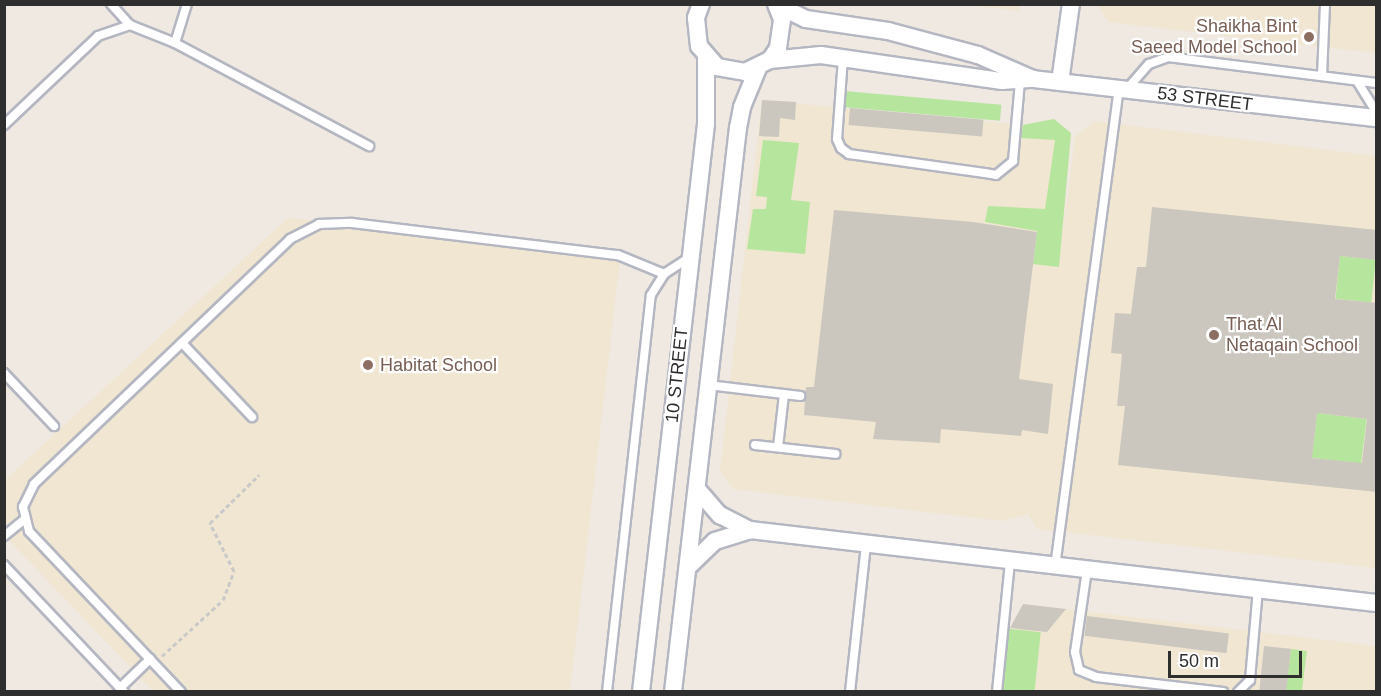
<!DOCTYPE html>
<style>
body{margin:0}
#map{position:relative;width:1381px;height:696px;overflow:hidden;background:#efe9e1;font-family:Helvetica,sans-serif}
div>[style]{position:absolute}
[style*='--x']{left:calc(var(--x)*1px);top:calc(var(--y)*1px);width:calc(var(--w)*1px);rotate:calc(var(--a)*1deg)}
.education>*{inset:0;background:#f0e6d1}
.green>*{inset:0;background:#b6e59e;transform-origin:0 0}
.building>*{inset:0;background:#cbc7bf;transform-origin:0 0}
.path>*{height:3px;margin-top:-1.5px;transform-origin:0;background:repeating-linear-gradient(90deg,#c9c9c9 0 4.5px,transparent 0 7.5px)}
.roads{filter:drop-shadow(2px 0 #b4b7c1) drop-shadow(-2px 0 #b4b7c1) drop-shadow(0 2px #b4b7c1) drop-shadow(0 -2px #b4b7c1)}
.service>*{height:8px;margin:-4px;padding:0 4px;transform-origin:4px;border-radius:4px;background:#fff}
.minor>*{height:16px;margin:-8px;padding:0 8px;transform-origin:8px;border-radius:8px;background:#fff}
.dots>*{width:16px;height:16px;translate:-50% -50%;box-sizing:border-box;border:3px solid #fff;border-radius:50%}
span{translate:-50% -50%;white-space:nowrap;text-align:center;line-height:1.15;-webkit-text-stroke:4.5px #fff;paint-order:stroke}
.education-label{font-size:18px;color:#785e54}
.right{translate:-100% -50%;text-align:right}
.left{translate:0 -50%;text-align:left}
.street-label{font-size:18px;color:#2e2e2e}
.frame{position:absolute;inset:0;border:6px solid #2e2e2e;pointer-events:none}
.scale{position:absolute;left:1168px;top:651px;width:134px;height:27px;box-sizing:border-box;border:3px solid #2e2e2e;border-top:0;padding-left:8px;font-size:18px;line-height:21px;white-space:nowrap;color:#2e2e2e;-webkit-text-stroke:4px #fff;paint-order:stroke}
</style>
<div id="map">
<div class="education">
<i style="clip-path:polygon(1097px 4px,1376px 5px,1376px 53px,1108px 22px)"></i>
<i style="clip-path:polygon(969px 5px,1020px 4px,1020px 11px)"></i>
<i style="clip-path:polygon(762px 100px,1023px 125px,1054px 119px,1071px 133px,1063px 233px,1075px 137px,1094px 121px,1376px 156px,1376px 568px,1037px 529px,1028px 514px,1002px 521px,733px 489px,720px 471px)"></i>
<i style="clip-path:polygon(288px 218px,621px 251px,570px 691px,153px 691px,5px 536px,5px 480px)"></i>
<i style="clip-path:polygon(1066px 609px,1376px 646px,1376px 691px,1007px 692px,1014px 626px)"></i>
</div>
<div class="green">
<i style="left:844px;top:91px;width:158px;height:16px;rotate:5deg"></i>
<i style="clip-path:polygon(1054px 119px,1071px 133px,1059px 267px,1033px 264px,1037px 231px,985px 222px,988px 206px,1045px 209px,1055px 140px,1021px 138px,1023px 125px)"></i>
<i style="clip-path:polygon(763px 140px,799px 143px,791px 200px,810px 202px,805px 254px,747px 249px,753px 209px,766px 209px,767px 197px,756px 196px)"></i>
<i style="left:1340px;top:256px;width:36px;height:43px;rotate:6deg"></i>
<i style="left:1317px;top:413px;width:50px;height:45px;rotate:7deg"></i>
<i style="left:1001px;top:628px;width:40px;height:64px;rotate:6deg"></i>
<i style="left:1291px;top:649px;width:16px;height:43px;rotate:7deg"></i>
</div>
<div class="building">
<i style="clip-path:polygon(762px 100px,796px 102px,795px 120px,780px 118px,779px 137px,759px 136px)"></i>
<i style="left:850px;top:108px;width:134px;height:17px;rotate:5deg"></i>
<i style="clip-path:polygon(evenodd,1152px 207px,1377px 230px,1377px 260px,1340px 256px,1335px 299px,1377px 303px,1377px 492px,1118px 465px,1125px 406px,1117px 406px,1122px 354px,1111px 353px,1115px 313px,1131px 314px,1137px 267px,1146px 267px,1152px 207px,1317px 413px,1367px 419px,1362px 463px,1312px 458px,1317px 413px)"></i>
<i style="clip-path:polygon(834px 210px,973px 222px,1037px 232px,1019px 379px,1053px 384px,1048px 434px,1022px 430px,1021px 436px,941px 429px,940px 443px,873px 439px,876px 422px,804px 415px,806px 387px,814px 387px)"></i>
<i style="clip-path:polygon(1023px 604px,1066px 609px,1047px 632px,1010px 628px)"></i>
<i style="left:1087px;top:616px;width:143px;height:20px;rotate:7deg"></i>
<i style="left:1264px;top:646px;width:27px;height:46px;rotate:6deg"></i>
</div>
<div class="path">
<i style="--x:162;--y:656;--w:83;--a:-42.6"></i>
<i style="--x:223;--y:600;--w:31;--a:-69"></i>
<i style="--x:234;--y:571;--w:54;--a:-116.6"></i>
<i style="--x:210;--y:523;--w:69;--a:-44.4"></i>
</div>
<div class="roads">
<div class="service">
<i style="--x:111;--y:4;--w:28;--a:48"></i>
<i style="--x:175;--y:43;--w:41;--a:-72.9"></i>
<i style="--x:843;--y:58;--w:81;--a:94.2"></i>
<i style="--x:837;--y:139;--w:10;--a:66"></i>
<i style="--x:841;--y:148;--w:10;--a:37"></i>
<i style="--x:849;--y:154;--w:137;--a:8"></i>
<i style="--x:985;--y:173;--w:11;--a:10"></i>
<i style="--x:996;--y:175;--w:22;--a:-39"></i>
<i style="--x:1013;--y:161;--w:80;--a:-85"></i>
<i style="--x:1322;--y:76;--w:72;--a:-87.6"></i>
<i style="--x:1357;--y:81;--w:36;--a:58"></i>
<i style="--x:1127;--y:89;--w:33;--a:-49"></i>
<i style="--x:1149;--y:64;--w:20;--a:-20"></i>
<i style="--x:1168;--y:57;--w:210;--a:7.1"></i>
<i style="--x:4;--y:125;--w:129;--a:-43.4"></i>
<i style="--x:98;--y:36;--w:34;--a:-19"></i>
<i style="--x:130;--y:25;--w:48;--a:21.8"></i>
<i style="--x:175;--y:43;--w:220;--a:28"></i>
<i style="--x:182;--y:343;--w:102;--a:46.6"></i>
<i style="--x:4;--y:373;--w:73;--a:46.7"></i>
<i style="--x:708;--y:385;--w:93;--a:6.8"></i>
<i style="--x:755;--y:445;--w:81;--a:6.3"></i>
<i style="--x:778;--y:447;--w:53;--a:-83.5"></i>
<i style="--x:4;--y:536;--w:26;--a:-39"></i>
<i style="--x:4;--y:565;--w:175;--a:46.6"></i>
<i style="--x:1055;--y:567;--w:482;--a:-82.4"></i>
<i style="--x:1087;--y:570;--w:83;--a:98.3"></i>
<i style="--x:1075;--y:652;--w:18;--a:77"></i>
<i style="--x:1079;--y:670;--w:18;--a:22"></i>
<i style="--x:1096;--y:677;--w:128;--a:6.7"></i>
<i style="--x:120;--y:688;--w:42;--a:-44"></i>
<i style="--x:181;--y:692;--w:221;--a:-133.4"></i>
<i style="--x:29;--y:531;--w:25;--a:-104"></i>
<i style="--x:23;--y:507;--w:25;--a:-64"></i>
<i style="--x:34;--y:484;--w:354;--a:-43.7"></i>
<i style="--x:290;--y:239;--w:33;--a:-27"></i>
<i style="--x:319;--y:224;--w:33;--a:-2"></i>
<i style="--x:352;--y:223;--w:268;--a:6.9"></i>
<i style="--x:618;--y:255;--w:50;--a:22.4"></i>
<i style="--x:607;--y:692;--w:399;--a:-83.7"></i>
<i style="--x:651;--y:295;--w:25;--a:-58"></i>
<i style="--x:664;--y:274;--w:31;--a:-33"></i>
<i style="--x:850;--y:692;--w:149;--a:-83.8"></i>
<i style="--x:997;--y:692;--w:131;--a:-84.3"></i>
<i style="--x:1238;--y:692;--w:17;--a:-45"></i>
<i style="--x:1250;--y:680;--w:91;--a:-85"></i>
</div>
<div class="minor">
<i style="--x:701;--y:4;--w:15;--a:110"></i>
<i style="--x:696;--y:18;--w:28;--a:84"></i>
<i style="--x:699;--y:46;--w:28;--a:49"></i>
<i style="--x:717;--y:67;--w:28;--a:10"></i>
<i style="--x:745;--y:72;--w:28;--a:-26"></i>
<i style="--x:770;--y:60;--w:14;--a:-56"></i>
<i style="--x:778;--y:48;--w:29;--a:-82"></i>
<i style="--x:782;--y:19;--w:16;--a:-112"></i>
<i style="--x:777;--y:5;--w:32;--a:26"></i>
<i style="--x:806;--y:19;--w:83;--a:8.3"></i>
<i style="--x:888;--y:31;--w:93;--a:14.9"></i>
<i style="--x:978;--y:55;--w:60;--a:23.6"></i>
<i style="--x:770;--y:60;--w:51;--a:-5.6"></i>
<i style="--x:821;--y:55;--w:183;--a:8.2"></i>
<i style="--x:1002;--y:81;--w:31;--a:-4"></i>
<i style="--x:1033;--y:79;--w:345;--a:6.5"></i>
<i style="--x:1060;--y:82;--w:79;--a:-82"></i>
<i style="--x:697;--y:489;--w:35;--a:49"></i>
<i style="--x:720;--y:515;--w:34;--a:27"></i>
<i style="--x:750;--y:530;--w:630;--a:6.65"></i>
<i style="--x:688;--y:567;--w:37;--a:-44"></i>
<i style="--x:715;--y:541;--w:37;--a:-17"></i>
<i style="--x:641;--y:692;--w:572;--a:-83.47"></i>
<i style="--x:706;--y:124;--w:66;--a:-90"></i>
<i style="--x:673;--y:692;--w:568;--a:-83.43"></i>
<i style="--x:738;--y:128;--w:21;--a:-79"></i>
<i style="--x:742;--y:107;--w:42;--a:-67.7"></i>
</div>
</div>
<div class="dots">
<i style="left:1309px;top:37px;background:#8d6e63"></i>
<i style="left:1214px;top:335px;background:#8d6e63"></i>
<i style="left:368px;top:365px;background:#8d6e63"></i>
</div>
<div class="education-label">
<span class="right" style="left:1297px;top:37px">Shaikha Bint<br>Saeed Model School</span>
<span class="left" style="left:1226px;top:335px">That Al<br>Netaqain School</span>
<span class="left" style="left:380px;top:365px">Habitat School</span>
</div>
<div class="street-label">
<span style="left:1205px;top:99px;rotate:7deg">53 STREET</span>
<span style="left:677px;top:375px;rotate:-84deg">10 STREET</span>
</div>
<div class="frame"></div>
<div class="scale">50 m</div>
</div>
